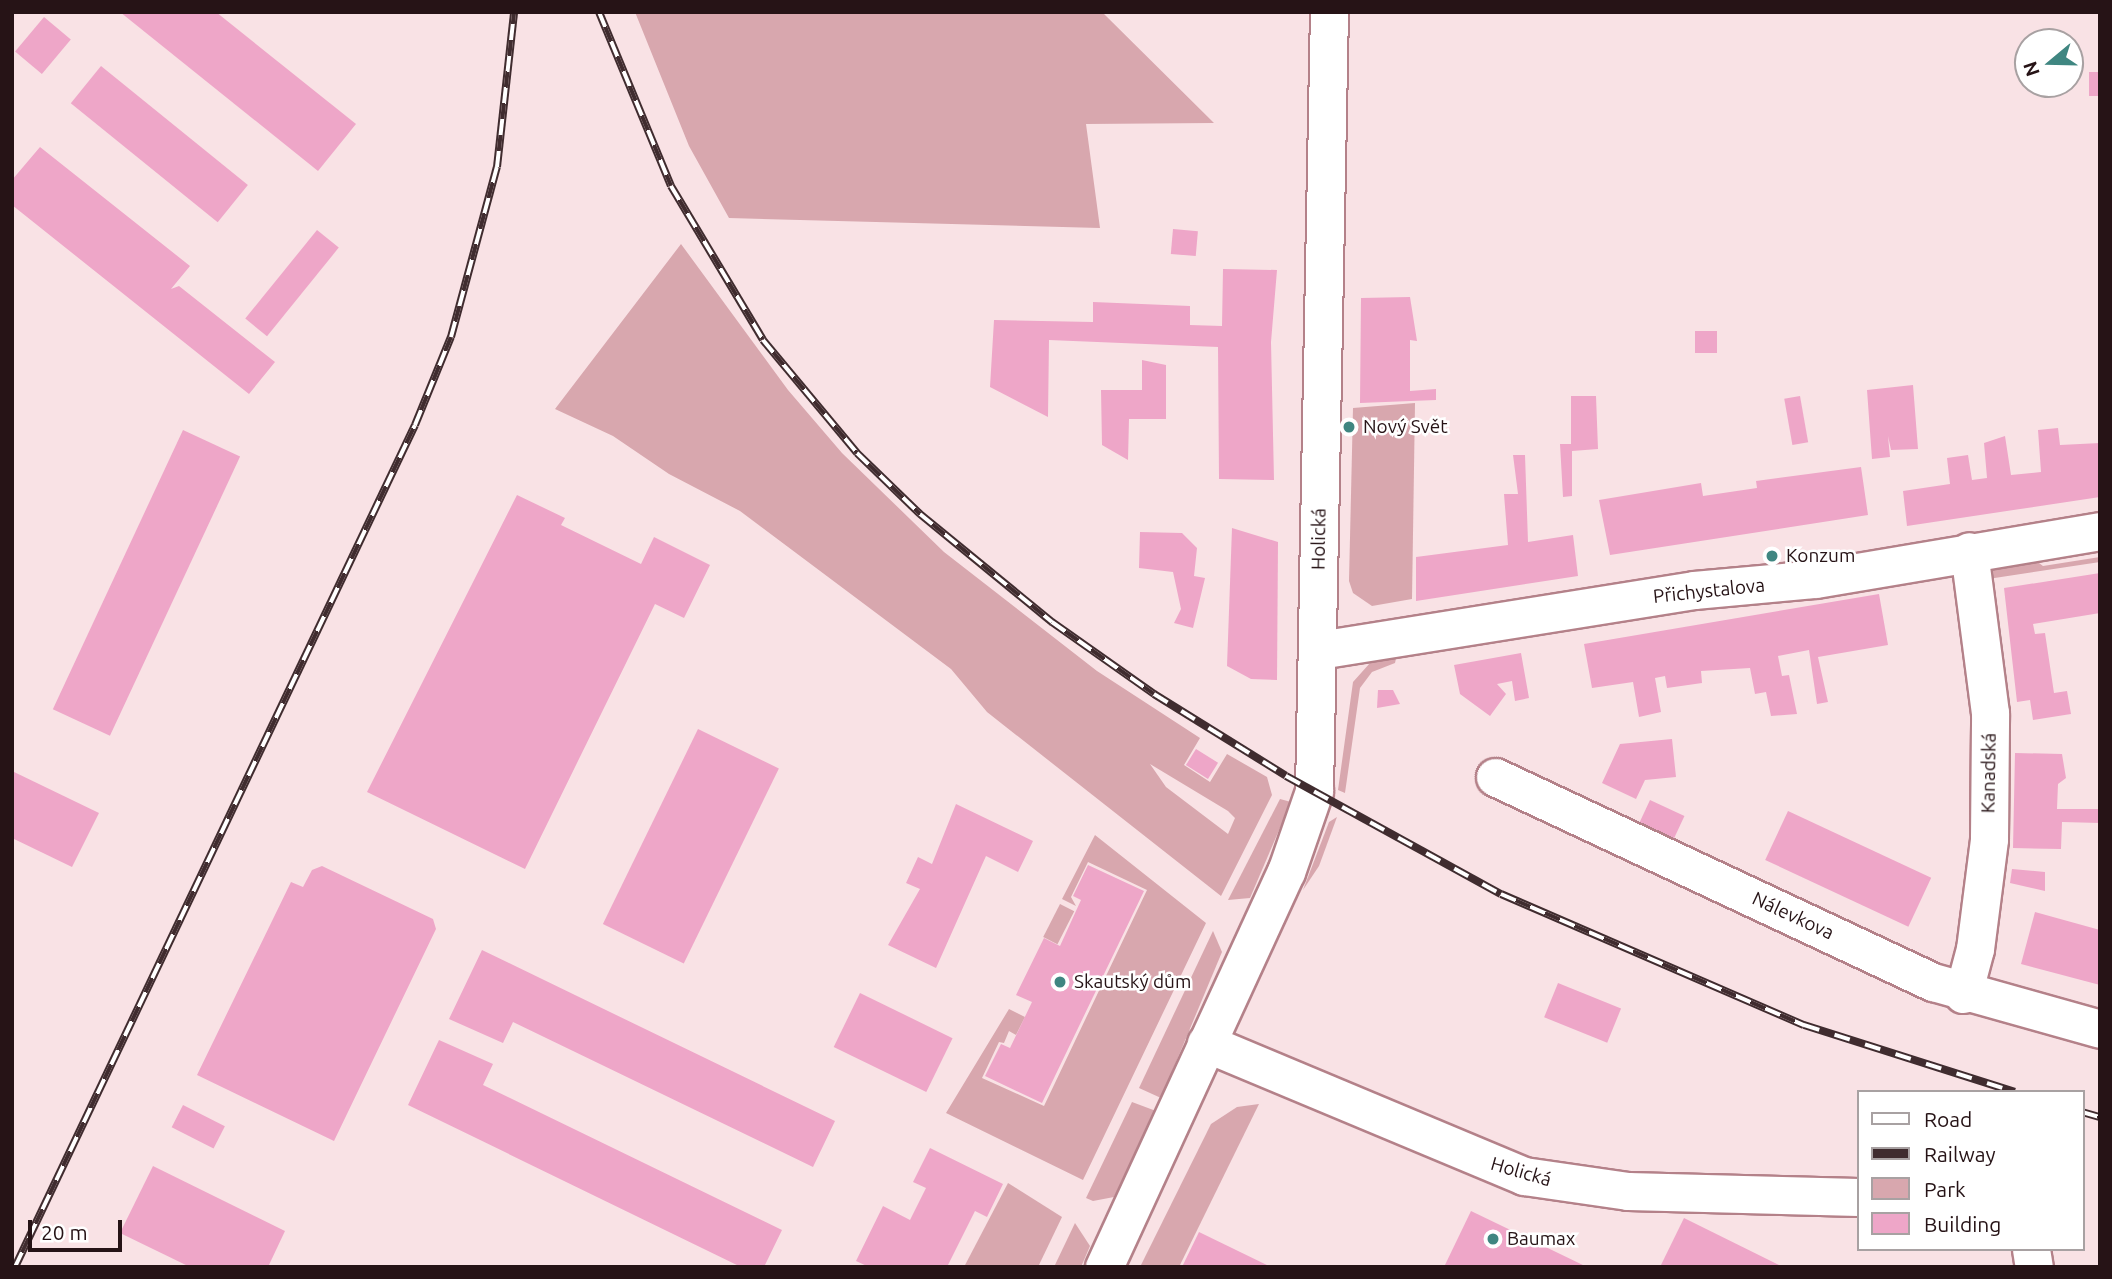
<!DOCTYPE html>
<meta charset="utf-8">
<style>
body{margin:0}
#map{position:relative;width:2112px;height:1279px;overflow:hidden;background:#f9e2e5;font-family:Ubuntu,sans-serif}
div>[style]{position:absolute}
[style*='--x']{left:calc(var(--x)*1px);top:calc(var(--y)*1px);width:calc(var(--w)*1px);rotate:calc(var(--a)*1deg)}
.green>*{inset:0;background:#d8a7ae;transform-origin:0 0}
.building>*{inset:0;background:#eea6c8;transform-origin:0 0}
.roads{filter:drop-shadow(2px 0 #b48189) drop-shadow(-2px 0 #b48189) drop-shadow(0 2px #b48189) drop-shadow(0 -2px #b48189)}
.minor>*{height:37px;margin:-18.5px;padding:0 18.5px;transform-origin:18.5px;border-radius:18.5px;background:#fff}
.rail>*{height:8px;margin-top:-4px;transform-origin:0;background:repeating-linear-gradient(90deg,#fff 0 16px,#402c2f 0 32px);box-sizing:border-box;border-block:2px solid #402c2f}
.dots>*{width:19px;height:19px;translate:-50% -50%;box-sizing:border-box;border:4px solid #fff;border-radius:50%}
span{translate:-50% -50%;white-space:nowrap;text-align:center;line-height:1.15;-webkit-text-stroke:5px #fff;paint-order:stroke}
.poi-label{font-size:19px;color:#261316}
.left{translate:0 -50%;text-align:left}
.street-label{font-size:19px;color:#261316}
.frame{position:absolute;inset:0;border:14px solid #261316;pointer-events:none}
.legend{position:absolute;left:1857px;top:1090px;width:228px;height:161px;box-sizing:border-box;background:#fff;border:2px solid #a8a1a2;margin:0;padding:9px 12px;list-style:none;font-size:21px;color:#261316}
.legend li{display:flex;align-items:center;gap:14px;height:35px}
.legend b{width:35px;border:2px solid #a8a1a2}
.north{position:absolute;left:2014px;top:28px;width:70px;height:70px;box-sizing:border-box;background:#fff;border:2px solid #a8a1a2;border-radius:50%;rotate:251deg;font-size:19px;font-weight:700;line-height:28px;text-align:center;color:#261316}
.north::after{content:'';display:block;margin:auto;width:24px;height:32px;background:#3f8681;clip-path:polygon(50% 0,100% 100%,50% 72%,0 100%)}
.scale{position:absolute;left:28px;top:1220px;width:94px;height:32px;box-sizing:border-box;border:4px solid #261316;border-top:0;padding-left:9px;font-size:21px;line-height:24px;white-space:nowrap;color:#261316;-webkit-text-stroke:5px #fff;paint-order:stroke}
</style>
<div id="map">
<div class="green">
<i style="clip-path:polygon(635px 12px,1102px 12px,1214px 123px,1086px 124px,1100px 228px,729px 218px,689px 146px)"></i>
<i style="clip-path:polygon(evenodd,681px 244px,788px 390px,842px 453px,944px 552px,1097px 671px,1200px 738px,1184px 765px,1210px 782px,1227px 754px,1267px 777px,1272px 795px,1221px 896px,987px 712px,951px 669px,740px 511px,669px 474px,613px 436px,555px 409px,681px 244px,1150px 764px,1228px 811px,1235px 818px,1228px 834px,1166px 787px,1150px 764px)"></i>
<i style="clip-path:polygon(1415px 403px,1412px 599px,1372px 606px,1353px 593px,1349px 581px,1353px 408px)"></i>
<i style="clip-path:polygon(2031px 557px,2043px 566px,2100px 557px,2100px 562px,1988px 579px,1996px 564px)"></i>
<i style="clip-path:polygon(1397px 654px,1395px 663px,1372px 672px,1360px 688px,1345px 793px,1338px 790px,1353px 682px,1370px 663px)"></i>
<i style="clip-path:polygon(1280px 799px,1291px 802px,1250px 898px,1228px 900px)"></i>
<i style="clip-path:polygon(1337px 817px,1319px 866px,1303px 890px,1329px 822px)"></i>
<i style="clip-path:polygon(1095px 835px,1206px 923px,1083px 1180px,946px 1113px,1009px 1009px,1025px 1017px,1016px 1035px,1009px 1031px,1004px 1043px,999px 1042px,982px 1078px,1044px 1106px,1147px 890px,1088px 862px,1071px 897px,1076px 906px,1062px 899px)"></i>
<i style="left:1060px;top:904px;width:16px;height:37px;rotate:27deg"></i>
<i style="clip-path:polygon(1213px 931px,1222px 952px,1161px 1098px,1139px 1088px)"></i>
<i style="clip-path:polygon(1132px 1102px,1156px 1111px,1114px 1197px,1093px 1201px,1086px 1198px)"></i>
<i style="clip-path:polygon(1259px 1104px,1179px 1267px,1140px 1267px,1211px 1124px,1237px 1107px)"></i>
<i style="clip-path:polygon(1008px 1183px,1062px 1217px,1038px 1267px,964px 1267px)"></i>
<i style="clip-path:polygon(1075px 1223px,1090px 1246px,1081px 1267px,1054px 1267px)"></i>
</div>
<div class="building">
<i style="clip-path:polygon(120px 12px,216px 12px,356px 124px,318px 171px)"></i>
<i style="left:44px;top:17px;width:35px;height:45px;rotate:40deg"></i>
<i style="left:101px;top:66px;width:189px;height:48px;rotate:39deg"></i>
<i style="left:2089px;top:72px;width:11px;height:24px"></i>
<i style="clip-path:polygon(40px 147px,190px 266px,171px 289px,179px 286px,275px 362px,249px 394px,12px 205px,12px 180px)"></i>
<i style="left:1173px;top:229px;width:25px;height:25px;rotate:5deg"></i>
<i style="left:317px;top:230px;width:28px;height:114px;rotate:39deg"></i>
<i style="clip-path:polygon(1223px 269px,1277px 270px,1271px 342px,1274px 480px,1219px 479px,1218px 347px,1049px 340px,1048px 417px,990px 387px,994px 320px,1093px 322px,1093px 302px,1190px 306px,1190px 325px,1222px 326px)"></i>
<i style="clip-path:polygon(1410px 297px,1417px 341px,1410px 340px,1410px 391px,1436px 389px,1436px 400px,1360px 403px,1361px 298px)"></i>
<i style="left:1695px;top:331px;width:22px;height:22px"></i>
<i style="clip-path:polygon(1142px 360px,1166px 365px,1166px 419px,1129px 419px,1128px 460px,1102px 445px,1101px 390px,1142px 390px)"></i>
<i style="clip-path:polygon(1913px 385px,1918px 449px,1891px 450px,1888px 436px,1890px 457px,1872px 459px,1867px 390px)"></i>
<i style="clip-path:polygon(1571px 396px,1596px 396px,1598px 449px,1572px 451px,1572px 496px,1563px 497px,1560px 444px,1571px 444px)"></i>
<i style="left:1800px;top:396px;width:47px;height:16px;rotate:80deg"></i>
<i style="clip-path:polygon(2058px 428px,2060px 445px,2100px 443px,2100px 497px,1907px 526px,1903px 491px,1950px 484px,1947px 458px,1968px 455px,1972px 480px,1987px 478px,1984px 443px,2005px 436px,2011px 475px,2041px 472px,2038px 430px)"></i>
<i style="left:183px;top:430px;width:63px;height:308px;rotate:25deg"></i>
<i style="clip-path:polygon(1513px 455px,1525px 455px,1528px 542px,1573px 535px,1578px 576px,1416px 601px,1416px 557px,1508px 545px,1504px 494px,1518px 494px)"></i>
<i style="clip-path:polygon(1861px 467px,1868px 515px,1610px 555px,1599px 500px,1701px 483px,1703px 496px,1757px 488px,1756px 481px)"></i>
<i style="clip-path:polygon(517px 495px,565px 518px,561px 525px,641px 564px,654px 537px,710px 565px,684px 618px,655px 604px,525px 869px,367px 792px)"></i>
<i style="clip-path:polygon(1232px 528px,1278px 542px,1277px 680px,1251px 679px,1227px 666px)"></i>
<i style="clip-path:polygon(1140px 532px,1182px 533px,1197px 548px,1194px 576px,1205px 578px,1193px 628px,1174px 623px,1181px 609px,1173px 572px,1139px 568px)"></i>
<i style="clip-path:polygon(2100px 573px,2100px 613px,2033px 624px,2035px 634px,2045px 633px,2054px 693px,2067px 691px,2071px 714px,2033px 720px,2030px 700px,2017px 702px,2004px 588px)"></i>
<i style="clip-path:polygon(1879px 594px,1888px 645px,1818px 657px,1828px 702px,1817px 704px,1809px 650px,1778px 656px,1782px 676px,1789px 675px,1797px 714px,1771px 716px,1766px 692px,1755px 694px,1750px 668px,1701px 671px,1702px 683px,1667px 688px,1665px 676px,1655px 678px,1661px 712px,1639px 717px,1633px 682px,1592px 688px,1584px 644px)"></i>
<i style="clip-path:polygon(1521px 653px,1529px 698px,1515px 701px,1512px 681px,1497px 684px,1506px 694px,1490px 716px,1460px 694px,1454px 665px)"></i>
<i style="clip-path:polygon(1378px 690px,1393px 690px,1400px 704px,1377px 708px)"></i>
<i style="left:698px;top:729px;width:90px;height:217px;rotate:26deg"></i>
<i style="clip-path:polygon(1672px 739px,1676px 777px,1645px 780px,1636px 799px,1602px 783px,1620px 744px)"></i>
<i style="left:1196px;top:749px;width:26px;height:19px;rotate:32deg"></i>
<i style="clip-path:polygon(2015px 753px,2062px 754px,2066px 778px,2058px 784px,2057px 809px,2100px 809px,2100px 823px,2062px 822px,2061px 849px,2013px 848px)"></i>
<i style="clip-path:polygon(12px 771px,99px 813px,72px 867px,12px 838px)"></i>
<i style="left:1650px;top:800px;width:38px;height:30px;rotate:25deg"></i>
<i style="clip-path:polygon(956px 804px,1033px 841px,1018px 872px,986px 856px,936px 968px,888px 945px,920px 889px,906px 883px,918px 857px,932px 864px)"></i>
<i style="left:1788px;top:811px;width:158px;height:54px;rotate:25deg"></i>
<i style="clip-path:polygon(1088px 865px,1144px 891px,1042px 1103px,985px 1076px,1001px 1044px,1010px 1048px,1032px 1002px,1016px 995px,1044px 938px,1060px 946px,1081px 900px,1073px 896px)"></i>
<i style="clip-path:polygon(322px 866px,433px 919px,436px 929px,334px 1141px,197px 1075px,291px 882px,303px 887px,312px 870px)"></i>
<i style="clip-path:polygon(2012px 869px,2045px 872px,2045px 891px,2010px 883px)"></i>
<i style="clip-path:polygon(2035px 912px,2100px 930px,2100px 985px,2021px 964px)"></i>
<i style="clip-path:polygon(482px 950px,835px 1121px,813px 1167px,513px 1022px,503px 1043px,449px 1019px)"></i>
<i style="left:1558px;top:983px;width:68px;height:37px;rotate:22deg"></i>
<i style="left:860px;top:993px;width:103px;height:60px;rotate:26deg"></i>
<i style="clip-path:polygon(439px 1040px,493px 1064px,483px 1085px,782px 1230px,764px 1267px,741px 1267px,408px 1105px)"></i>
<i style="left:183px;top:1105px;width:47px;height:25px;rotate:27deg"></i>
<i style="clip-path:polygon(930px 1148px,1003px 1184px,987px 1217px,975px 1211px,947px 1267px,869px 1267px,856px 1261px,883px 1206px,910px 1220px,926px 1188px,913px 1182px)"></i>
<i style="clip-path:polygon(153px 1166px,285px 1231px,268px 1267px,190px 1267px,120px 1233px)"></i>
<i style="clip-path:polygon(1471px 1211px,1587px 1267px,1444px 1267px)"></i>
<i style="clip-path:polygon(1684px 1218px,1783px 1267px,1660px 1267px)"></i>
<i style="clip-path:polygon(1199px 1232px,1271px 1267px,1182px 1267px)"></i>
</div>
<div class="roads">
<div class="minor">
<i style="--x:1319;--y:650;--w:380;--a:-9.1"></i>
<i style="--x:1694;--y:590;--w:122;--a:-5.2"></i>
<i style="--x:1816;--y:579;--w:288;--a:-9.6"></i>
<i style="--x:1495;--y:777;--w:484;--a:25.1"></i>
<i style="--x:1933;--y:982;--w:173;--a:15.7"></i>
<i style="--x:1963;--y:994;--w:47;--a:-75.1"></i>
<i style="--x:1975;--y:949;--w:111;--a:-82.7"></i>
<i style="--x:1989;--y:839;--w:126;--a:-89.5"></i>
<i style="--x:1990;--y:713;--w:163;--a:-97.4"></i>
<i style="--x:1206;--y:1043;--w:345;--a:22.7"></i>
<i style="--x:1524;--y:1176;--w:105;--a:8.2"></i>
<i style="--x:1628;--y:1191;--w:230;--a:1.5"></i>
<i style="--x:2031;--y:1249;--w:18;--a:81"></i>
<i style="--x:1104;--y:1267;--w:435;--a:-65.3"></i>
<i style="--x:1286;--y:872;--w:86;--a:-70.9"></i>
<i style="--x:1314;--y:791;--w:779;--a:-88.9"></i>
</div>
</div>
<div class="rail">
<i style="--x:599;--y:12;--w:188;--a:67.5"></i>
<i style="--x:671;--y:186;--w:179;--a:59.1"></i>
<i style="--x:763;--y:340;--w:147;--a:50.2"></i>
<i style="--x:857;--y:453;--w:88;--a:44.1"></i>
<i style="--x:920;--y:514;--w:171;--a:39.3"></i>
<i style="--x:1052;--y:622;--w:125;--a:35.2"></i>
<i style="--x:1154;--y:694;--w:155;--a:31.8"></i>
<i style="--x:1286;--y:776;--w:245;--a:28.8"></i>
<i style="--x:1501;--y:894;--w:330;--a:23.4"></i>
<i style="--x:1804;--y:1025;--w:221;--a:17.6"></i>
<i style="--x:2082;--y:1112;--w:19;--a:16"></i>
<i style="--x:15;--y:1267;--w:932;--a:-64.59"></i>
<i style="--x:415;--y:425;--w:95;--a:-67.8"></i>
<i style="--x:451;--y:337;--w:176;--a:-74.9"></i>
<i style="--x:497;--y:167;--w:156;--a:-83.7"></i>
</div>
<div class="dots">
<i style="left:1349px;top:427px;background:#3f8681"></i>
<i style="left:1772px;top:556px;background:#3f8681"></i>
<i style="left:1060px;top:982px;background:#3f8681"></i>
<i style="left:1493px;top:1239px;background:#3f8681"></i>
</div>
<div class="poi-label">
<span class="left" style="left:1363px;top:427px">Nový Svět</span>
<span class="left" style="left:1786px;top:556px">Konzum</span>
<span class="left" style="left:1074px;top:982px">Skautský dům</span>
<span class="left" style="left:1507px;top:1239px">Baumax</span>
</div>
<div class="street-label">
<span style="left:1319px;top:539px;rotate:-89deg">Holická</span>
<span style="left:1709px;top:591px;rotate:-6deg">Přichystalova</span>
<span style="left:1989px;top:773px;rotate:-89deg">Kanadská</span>
<span style="left:1793px;top:916px;rotate:25deg">Nálevkova</span>
<span style="left:1521px;top:1172px;rotate:16deg">Holická</span>
</div>
<div class="frame"></div>
<ul class="legend">
<li><b style="height:9px;background:#fff"></b>Road</li>
<li><b style="height:9px;background:#402c2f"></b>Railway</li>
<li><b style="height:19px;background:#d8a7ae"></b>Park</li>
<li><b style="height:19px;background:#eea6c8"></b>Building</li>
</ul>
<div class="north">N</div>
<div class="scale">20 m</div>
</div>
